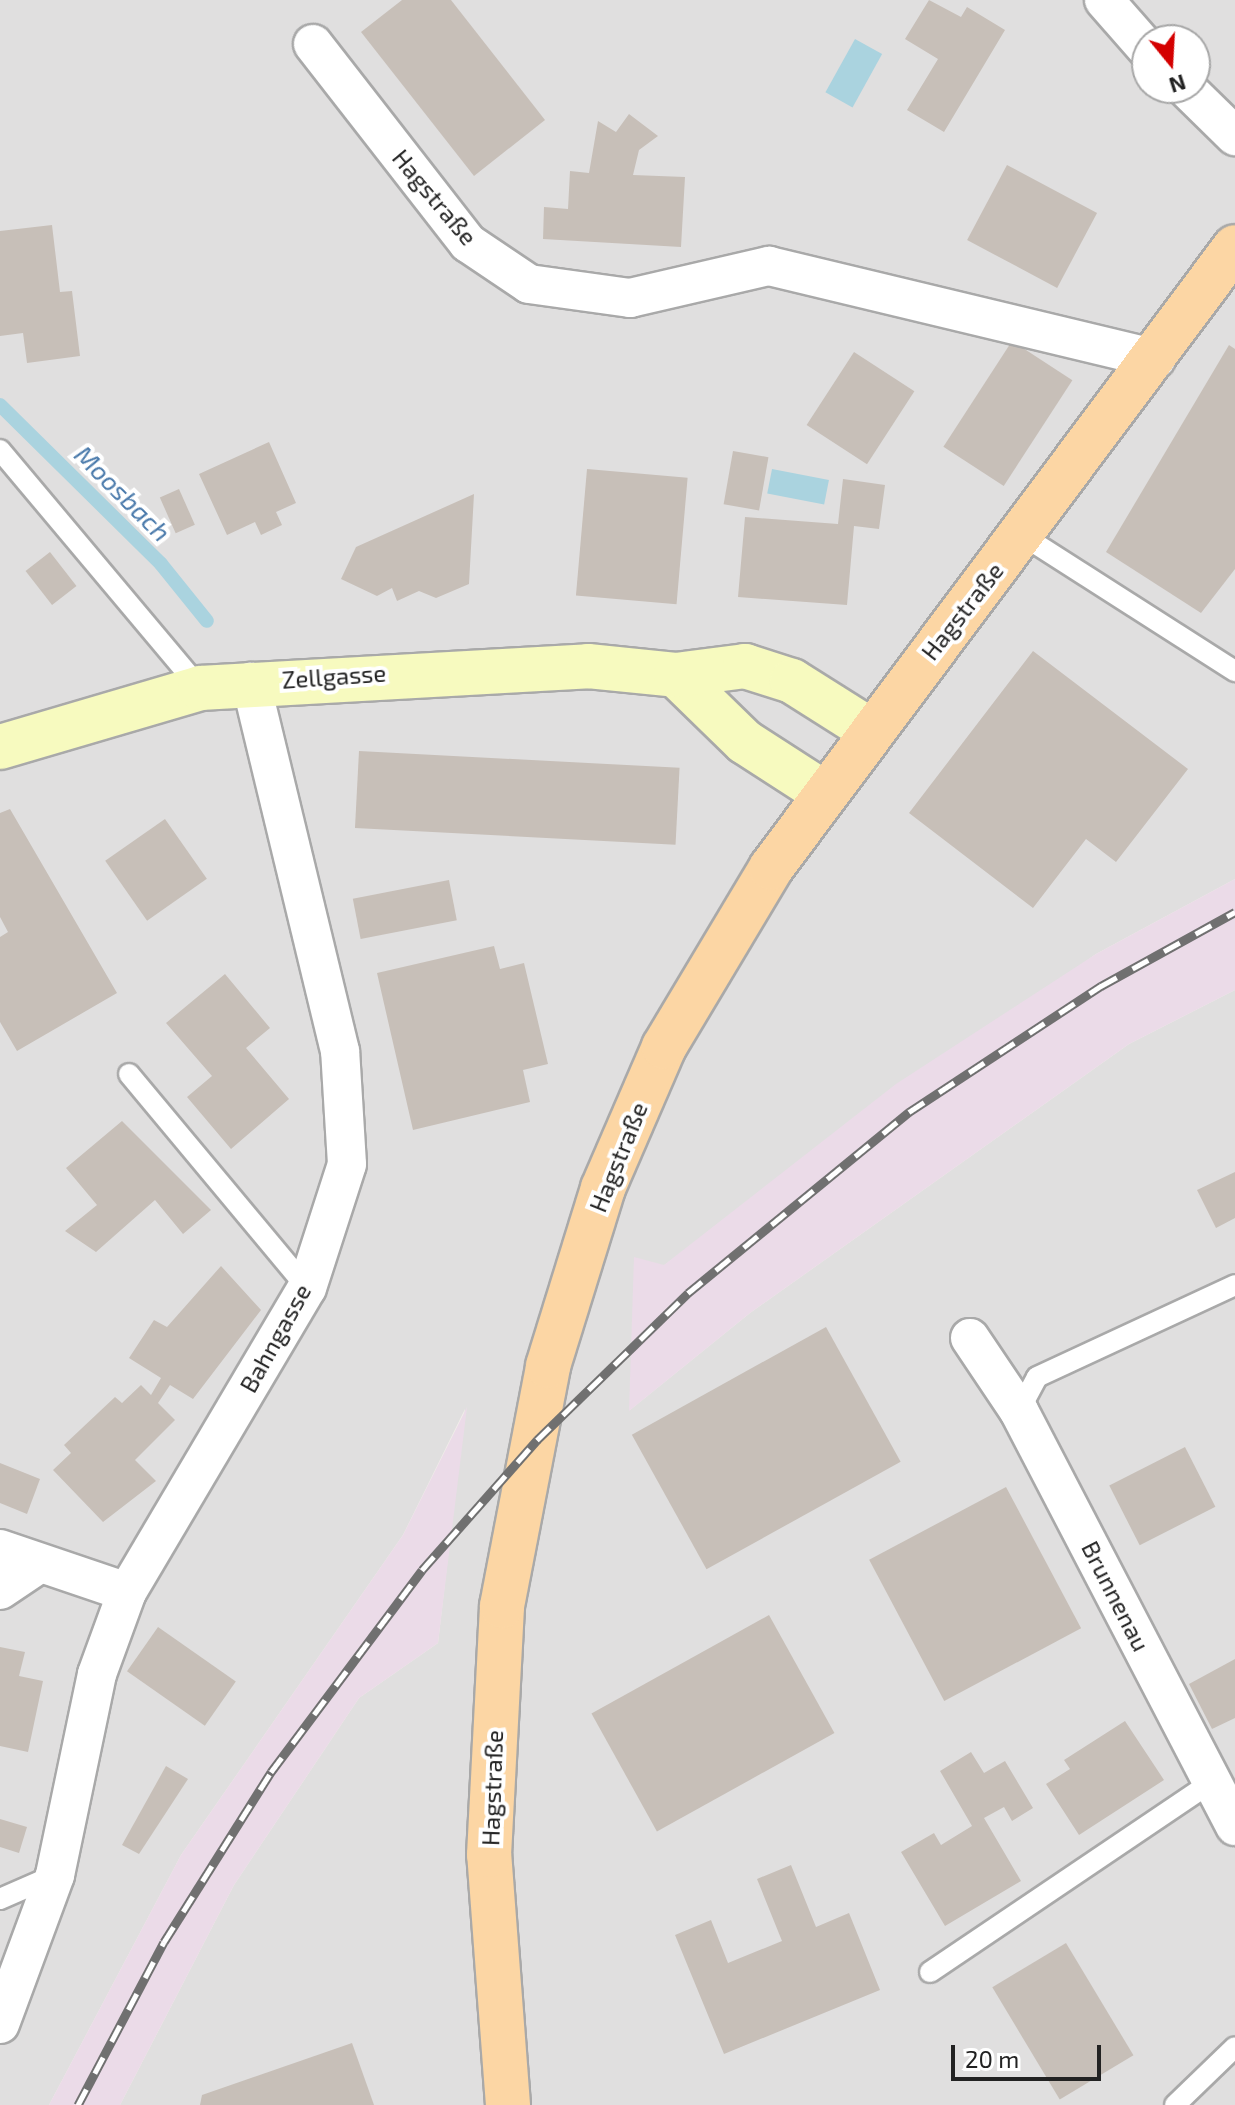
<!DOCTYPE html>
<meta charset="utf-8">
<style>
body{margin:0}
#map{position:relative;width:1235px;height:2105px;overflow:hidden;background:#f2efe9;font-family:"Exo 2",sans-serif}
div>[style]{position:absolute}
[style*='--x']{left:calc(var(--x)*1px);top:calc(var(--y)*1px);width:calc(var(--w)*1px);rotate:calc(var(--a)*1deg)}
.residential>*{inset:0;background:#e0dfdf}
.industrial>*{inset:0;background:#ebdbe8}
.water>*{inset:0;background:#aad3df;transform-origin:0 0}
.stream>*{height:14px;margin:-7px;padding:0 7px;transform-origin:7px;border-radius:7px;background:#aad3df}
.building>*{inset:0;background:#c7bfb8;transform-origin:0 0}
.roads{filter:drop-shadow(2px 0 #a9a9a9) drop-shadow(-2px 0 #a9a9a9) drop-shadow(0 2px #a9a9a9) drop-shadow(0 -2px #a9a9a9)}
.lane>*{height:20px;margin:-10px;padding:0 10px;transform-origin:10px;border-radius:10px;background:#fff}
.street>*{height:38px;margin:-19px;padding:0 19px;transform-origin:19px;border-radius:19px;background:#fff}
.secondary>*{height:44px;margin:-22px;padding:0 22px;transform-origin:22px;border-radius:22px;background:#f7fabf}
.primary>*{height:44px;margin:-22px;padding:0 22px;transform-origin:22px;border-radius:22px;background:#fcd6a4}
.rail>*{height:9px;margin-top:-4.5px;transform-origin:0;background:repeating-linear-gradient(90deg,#fff 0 18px,#707070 0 36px);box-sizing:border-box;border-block:2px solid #707070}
span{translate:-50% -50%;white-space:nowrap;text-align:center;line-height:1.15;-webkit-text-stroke:8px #fff;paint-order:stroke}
.street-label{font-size:24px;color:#222}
.water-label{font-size:26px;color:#4a7aab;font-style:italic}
.north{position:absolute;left:1131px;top:24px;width:80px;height:80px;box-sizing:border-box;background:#fff;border:2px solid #a7a7a7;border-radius:50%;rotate:162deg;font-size:22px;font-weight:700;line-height:32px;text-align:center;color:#222}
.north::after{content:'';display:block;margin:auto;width:28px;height:36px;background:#d40000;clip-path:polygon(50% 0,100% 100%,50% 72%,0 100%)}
.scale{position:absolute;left:951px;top:2045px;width:150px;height:36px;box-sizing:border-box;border:4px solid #222;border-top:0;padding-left:10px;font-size:24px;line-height:28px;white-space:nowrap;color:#222;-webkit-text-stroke:6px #fff;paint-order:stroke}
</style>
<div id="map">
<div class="residential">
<i style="clip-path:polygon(evenodd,0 0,1235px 0,1235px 879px,1096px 954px,663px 1266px,630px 1410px,750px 1313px,1129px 1044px,1235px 990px,1235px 2105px,120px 2105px,234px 1885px,359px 1698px,438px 1643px,465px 1409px,403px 1535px,181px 1855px,49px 2105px,0 2105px,0 0,1147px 40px,1195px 40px,1195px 88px,1147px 88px,1147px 40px)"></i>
</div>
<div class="industrial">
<i style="clip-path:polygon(1235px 879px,1235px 990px,1129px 1044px,750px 1313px,629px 1411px,634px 1257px,664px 1265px,896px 1084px,1096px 954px)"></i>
<i style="clip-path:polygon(467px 1407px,438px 1643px,359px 1698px,234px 1885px,120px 2105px,49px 2105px,181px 1855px,403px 1535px)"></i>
</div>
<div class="water">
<i style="left:855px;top:39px;width:31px;height:61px;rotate:29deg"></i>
<i style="left:772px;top:469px;width:58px;height:25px;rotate:11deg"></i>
</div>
<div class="stream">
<i style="--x:0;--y:405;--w:226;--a:44.6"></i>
<i style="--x:161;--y:564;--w:73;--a:51.1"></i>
</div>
<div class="building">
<i style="clip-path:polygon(402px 0,451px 0,545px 120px,474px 176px,361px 32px)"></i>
<i style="clip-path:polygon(929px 0,961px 17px,967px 7px,1005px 30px,944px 132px,907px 110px,938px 59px,905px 39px)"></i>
<i style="clip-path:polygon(629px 114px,658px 136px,639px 150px,633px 175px,685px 177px,681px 247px,543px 239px,544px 207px,568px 209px,570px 171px,589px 173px,598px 121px,616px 132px)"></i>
<i style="left:1007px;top:165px;width:102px;height:85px;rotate:28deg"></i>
<i style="clip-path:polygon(52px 225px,60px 292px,72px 291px,80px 356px,27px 363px,23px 333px,0 336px,0 231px)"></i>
<i style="left:1012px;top:341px;width:72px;height:126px;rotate:33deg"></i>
<i style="clip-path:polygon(1229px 345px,1235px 349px,1235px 569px,1201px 613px,1106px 552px)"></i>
<i style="left:854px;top:352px;width:72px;height:87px;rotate:33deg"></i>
<i style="clip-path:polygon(269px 442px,296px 503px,276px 512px,282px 525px,261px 535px,255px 522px,227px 535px,199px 474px)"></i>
<i style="left:733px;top:451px;width:36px;height:54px;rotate:10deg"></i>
<i style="left:587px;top:469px;width:101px;height:127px;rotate:5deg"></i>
<i style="clip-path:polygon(843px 479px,885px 485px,879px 529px,854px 526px,847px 605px,738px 597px,745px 517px,838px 524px)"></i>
<i style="left:179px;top:489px;width:39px;height:21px;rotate:66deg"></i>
<i style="clip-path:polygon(474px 494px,469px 584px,436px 598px,419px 591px,397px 601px,392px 588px,377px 596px,341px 579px,356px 547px)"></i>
<i style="left:50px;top:552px;width:43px;height:31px;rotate:52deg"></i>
<i style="clip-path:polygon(1033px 651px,1188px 769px,1116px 862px,1086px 839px,1033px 908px,909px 813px)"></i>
<i style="left:359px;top:751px;width:321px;height:77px;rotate:3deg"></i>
<i style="clip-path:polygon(10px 809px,117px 993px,17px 1051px,0 1022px,0 937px,8px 932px,0 917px,0 813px)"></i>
<i style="left:165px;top:819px;width:73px;height:73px;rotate:55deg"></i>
<i style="left:449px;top:880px;width:41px;height:98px;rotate:79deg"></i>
<i style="clip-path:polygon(494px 946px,500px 969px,524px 963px,548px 1064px,523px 1070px,530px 1102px,413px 1130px,377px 973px)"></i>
<i style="clip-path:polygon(225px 974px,270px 1028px,246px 1048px,289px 1099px,231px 1149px,187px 1097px,212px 1076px,166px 1023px)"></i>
<i style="clip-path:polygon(122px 1121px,211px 1210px,183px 1234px,155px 1200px,96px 1252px,65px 1231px,97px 1205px,66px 1168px)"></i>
<i style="clip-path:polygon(1235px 1172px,1235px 1218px,1216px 1228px,1197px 1190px)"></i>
<i style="clip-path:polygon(221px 1266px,261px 1310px,193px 1399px,170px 1385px,158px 1403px,175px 1420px,135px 1460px,156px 1481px,103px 1522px,53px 1470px,71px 1453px,64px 1445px,115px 1397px,122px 1403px,141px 1385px,151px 1395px,161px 1378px,129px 1358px,154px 1320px,167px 1327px)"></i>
<i style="left:826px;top:1327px;width:154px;height:222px;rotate:61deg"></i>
<i style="left:1185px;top:1447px;width:67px;height:85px;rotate:63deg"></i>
<i style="clip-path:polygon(0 1463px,40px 1479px,27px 1514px,0 1503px)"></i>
<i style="left:1006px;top:1487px;width:160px;height:155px;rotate:62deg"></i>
<i style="left:769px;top:1615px;width:135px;height:203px;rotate:61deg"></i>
<i style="left:158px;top:1627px;width:95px;height:54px;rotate:35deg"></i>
<i style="clip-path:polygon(0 1647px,25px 1652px,19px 1676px,43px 1681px,28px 1752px,0 1746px)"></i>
<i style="clip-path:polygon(1235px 1659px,1235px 1718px,1212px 1729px,1189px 1684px)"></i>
<i style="clip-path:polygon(1125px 1721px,1164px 1780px,1079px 1835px,1046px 1784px,1070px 1769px,1064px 1760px)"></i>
<i style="clip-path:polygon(971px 1752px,984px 1773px,1005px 1761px,1033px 1808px,1012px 1821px,1004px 1807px,984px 1818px,1021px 1881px,945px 1926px,901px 1852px,934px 1833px,941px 1845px,972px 1826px,940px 1771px)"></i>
<i style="clip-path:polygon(166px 1766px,188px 1779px,139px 1854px,122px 1845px)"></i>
<i style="clip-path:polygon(0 1819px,27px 1827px,19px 1853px,0 1847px)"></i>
<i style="clip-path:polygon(791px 1865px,816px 1927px,849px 1913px,880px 1990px,724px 2054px,675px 1935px,711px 1920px,728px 1963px,782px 1941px,757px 1879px)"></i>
<i style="left:1066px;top:1943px;width:131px;height:86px;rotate:59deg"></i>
<i style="clip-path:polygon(352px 2043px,374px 2105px,200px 2105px,202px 2095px)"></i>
</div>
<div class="roads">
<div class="lane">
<i style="--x:0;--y:450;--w:311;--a:50"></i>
<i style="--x:1022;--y:535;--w:253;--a:32.6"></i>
<i style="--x:129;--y:1074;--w:278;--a:50.2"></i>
<i style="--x:1019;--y:1411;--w:38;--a:-62"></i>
<i style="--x:1037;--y:1377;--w:218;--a:-24.9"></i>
<i style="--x:0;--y:1899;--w:60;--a:-23.6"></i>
<i style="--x:930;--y:1972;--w:340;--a:-34"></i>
<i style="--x:1175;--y:2105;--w:83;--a:-44"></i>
</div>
<div class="street">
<i style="--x:1104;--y:0;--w:65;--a:48.7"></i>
<i style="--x:313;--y:44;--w:252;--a:52.1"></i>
<i style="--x:468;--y:243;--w:73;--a:33.9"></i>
<i style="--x:529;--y:284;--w:102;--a:7.9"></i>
<i style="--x:630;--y:298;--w:143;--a:-13"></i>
<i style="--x:769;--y:266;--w:398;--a:13.5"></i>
<i style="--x:1186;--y:88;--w:69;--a:44.4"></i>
<i style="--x:970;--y:1338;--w:88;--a:56.1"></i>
<i style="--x:1019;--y:1411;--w:468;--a:62.5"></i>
<i style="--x:0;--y:1549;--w:134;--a:18.7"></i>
<i style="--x:0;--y:1590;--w:48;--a:-34"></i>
<i style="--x:0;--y:2024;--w:159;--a:-69.7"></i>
<i style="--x:55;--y:1875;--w:205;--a:-78.2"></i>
<i style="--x:97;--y:1674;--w:87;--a:-69.9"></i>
<i style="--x:127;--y:1592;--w:353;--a:-59.4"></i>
<i style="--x:307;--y:1288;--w:130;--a:-72.1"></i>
<i style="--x:347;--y:1164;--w:113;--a:-93.5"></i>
<i style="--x:340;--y:1051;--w:380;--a:-103.6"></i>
</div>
<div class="secondary">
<i style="--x:676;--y:675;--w:96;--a:44.2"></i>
<i style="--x:745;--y:742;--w:94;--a:32.8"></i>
<i style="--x:0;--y:747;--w:209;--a:-16.4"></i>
<i style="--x:200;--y:688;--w:389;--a:-3.2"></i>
<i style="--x:588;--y:666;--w:88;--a:5.8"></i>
<i style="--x:676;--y:675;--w:70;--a:-7.4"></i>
<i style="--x:745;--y:666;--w:49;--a:17.7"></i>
<i style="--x:792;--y:681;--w:93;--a:32.3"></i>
</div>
<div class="primary">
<i style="--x:508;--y:2105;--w:251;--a:-94.3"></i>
<i style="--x:489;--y:1855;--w:249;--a:-87"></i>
<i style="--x:502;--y:1606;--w:244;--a:-79.1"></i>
<i style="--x:548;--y:1366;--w:186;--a:-72.8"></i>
<i style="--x:603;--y:1188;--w:154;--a:-66.6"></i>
<i style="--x:664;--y:1047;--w:209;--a:-59.1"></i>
<i style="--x:771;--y:868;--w:775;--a:-53.23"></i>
</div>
</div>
<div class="rail">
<i style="--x:78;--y:2105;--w:184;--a:-62.2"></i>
<i style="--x:164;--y:1942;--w:201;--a:-57.8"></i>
<i style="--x:271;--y:1772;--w:252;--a:-53.2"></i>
<i style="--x:422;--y:1570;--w:174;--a:-48.5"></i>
<i style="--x:537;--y:1440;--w:211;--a:-44.2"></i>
<i style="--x:688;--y:1293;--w:286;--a:-39.3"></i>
<i style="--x:909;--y:1112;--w:230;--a:-33.3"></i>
<i style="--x:1101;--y:986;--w:153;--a:-28.9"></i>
</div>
<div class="street-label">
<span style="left:435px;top:197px;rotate:50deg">Hagstraße</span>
<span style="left:962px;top:611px;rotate:-52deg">Hagstraße</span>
<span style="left:334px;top:676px;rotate:-4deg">Zellgasse</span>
<span style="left:618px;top:1157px;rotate:-68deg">Hagstraße</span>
<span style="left:275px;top:1338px;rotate:-61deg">Bahngasse</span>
<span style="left:1116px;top:1596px;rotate:63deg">Brunnenau</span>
<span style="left:492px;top:1788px;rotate:-88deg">Hagstraße</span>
</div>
<div class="water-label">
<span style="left:123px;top:493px;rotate:45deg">Moosbach</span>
</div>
<div class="north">N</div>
<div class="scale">20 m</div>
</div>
